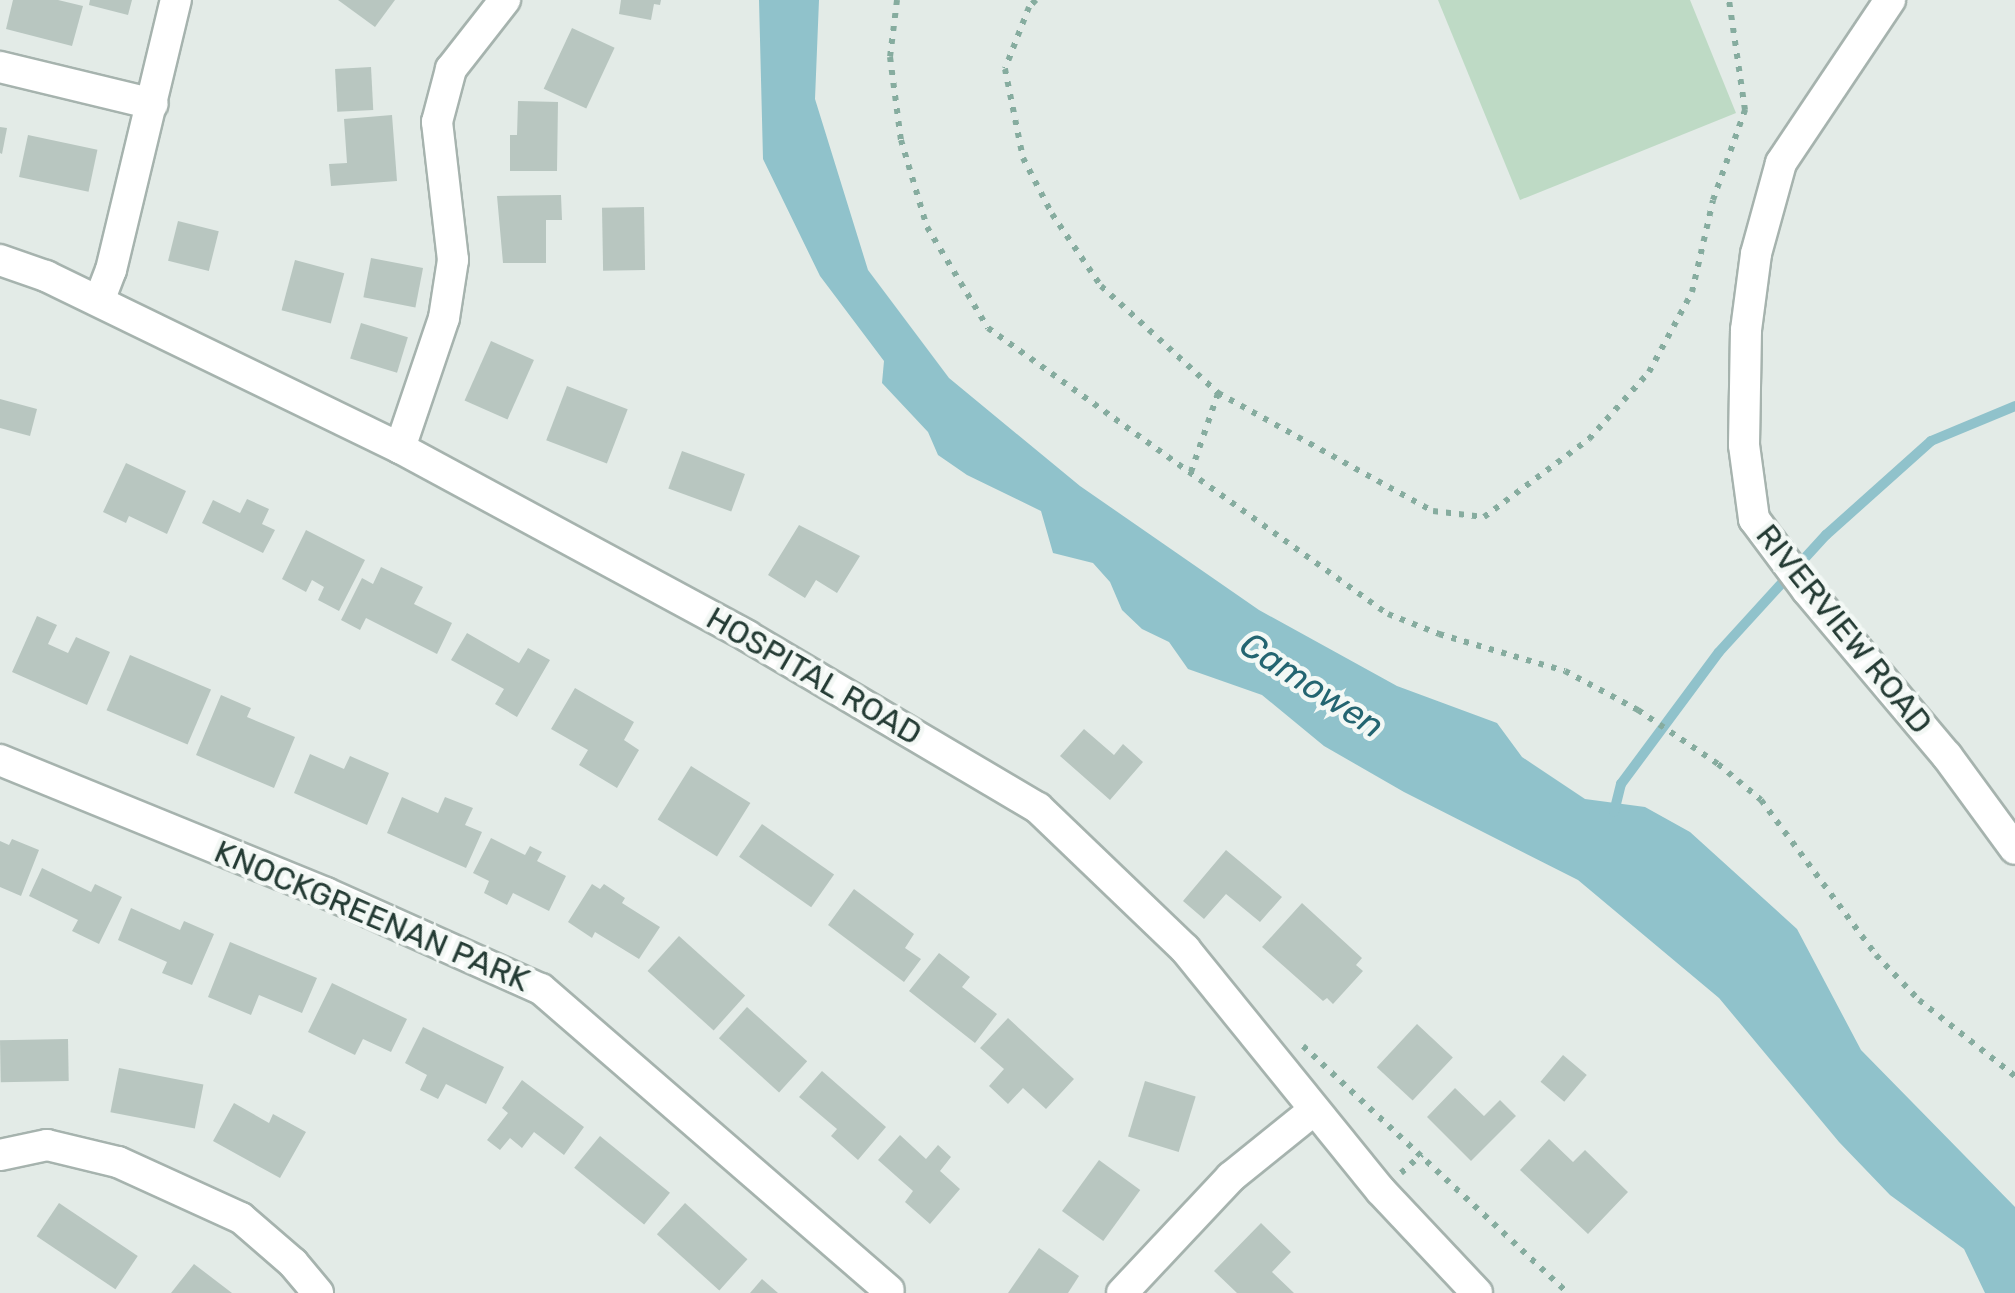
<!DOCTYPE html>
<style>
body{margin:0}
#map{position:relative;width:2015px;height:1293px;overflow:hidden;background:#e3ebe7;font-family:Rubik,sans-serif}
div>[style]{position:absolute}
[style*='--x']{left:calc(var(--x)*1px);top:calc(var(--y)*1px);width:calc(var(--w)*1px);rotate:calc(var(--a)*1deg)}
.green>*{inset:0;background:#bedac5}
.water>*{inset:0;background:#90c2cb}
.stream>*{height:10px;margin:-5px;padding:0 5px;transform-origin:5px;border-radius:5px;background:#90c2cb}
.building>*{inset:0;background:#b8c6c0;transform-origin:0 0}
.path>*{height:6px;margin-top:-3px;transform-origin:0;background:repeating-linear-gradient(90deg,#86ac9f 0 5px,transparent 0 13px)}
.roads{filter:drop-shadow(2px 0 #a6b3ae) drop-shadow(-2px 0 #a6b3ae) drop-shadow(0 2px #a6b3ae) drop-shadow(0 -2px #a6b3ae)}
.street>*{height:30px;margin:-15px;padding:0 15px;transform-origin:15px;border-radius:15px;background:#fff}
.secondary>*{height:30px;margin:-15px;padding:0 15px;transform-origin:15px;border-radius:15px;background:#fff}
span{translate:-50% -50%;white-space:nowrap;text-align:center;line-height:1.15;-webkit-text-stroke:9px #f3f8f5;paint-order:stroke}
.street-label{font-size:32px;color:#243b34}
.water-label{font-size:35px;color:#246571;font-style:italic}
</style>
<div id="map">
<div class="green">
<i style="clip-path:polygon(1438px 0,1690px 0,1736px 113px,1520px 200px)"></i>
</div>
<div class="water">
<i style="clip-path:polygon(759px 0,819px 0,815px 99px,868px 270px,949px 378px,1080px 486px,1259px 610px,1397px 686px,1497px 723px,1522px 757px,1585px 799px,1645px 807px,1690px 832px,1797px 929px,1861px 1050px,2015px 1207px,2015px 1293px,1985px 1293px,1964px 1249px,1890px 1195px,1839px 1142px,1719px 998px,1578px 880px,1404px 792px,1324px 746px,1262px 695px,1188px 669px,1169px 642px,1142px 629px,1122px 610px,1110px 582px,1093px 563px,1053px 553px,1041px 511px,967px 475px,938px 455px,928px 432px,882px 383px,884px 361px,820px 276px,763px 159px)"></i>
</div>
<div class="stream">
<i style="--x:1614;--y:812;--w:29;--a:-76"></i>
<i style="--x:1621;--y:784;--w:164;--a:-53.4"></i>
<i style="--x:1719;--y:652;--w:159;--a:-47.6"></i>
<i style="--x:1826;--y:535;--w:141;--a:-41.8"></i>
<i style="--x:1931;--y:441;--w:91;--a:-22.6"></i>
</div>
<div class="building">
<i style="clip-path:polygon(13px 0,58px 0,83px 6px,72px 46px,6px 29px)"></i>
<i style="clip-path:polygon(90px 0,132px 0,128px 15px,89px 5px)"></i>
<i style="clip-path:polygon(338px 0,395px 0,375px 27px)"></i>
<i style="clip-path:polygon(621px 0,661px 0,660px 5px,654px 4px,651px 20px,619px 14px)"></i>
<i style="left:572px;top:28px;width:47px;height:67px;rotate:25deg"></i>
<i style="left:371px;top:67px;width:43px;height:36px;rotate:87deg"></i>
<i style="clip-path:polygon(518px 101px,558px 102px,557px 171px,510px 171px,510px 135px,517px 135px)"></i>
<i style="clip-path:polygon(392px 115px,397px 181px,331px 186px,329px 164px,347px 163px,344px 119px)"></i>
<i style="clip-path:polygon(0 127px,7px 128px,2px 154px,0 153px)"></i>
<i style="left:28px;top:135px;width:71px;height:43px;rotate:12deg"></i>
<i style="clip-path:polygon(561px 195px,562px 220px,546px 220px,546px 263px,503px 263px,497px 196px)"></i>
<i style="left:644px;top:207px;width:63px;height:42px;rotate:89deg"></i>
<i style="left:178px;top:221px;width:42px;height:41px;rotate:14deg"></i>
<i style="left:371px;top:258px;width:53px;height:40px;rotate:11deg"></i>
<i style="left:295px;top:260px;width:51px;height:52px;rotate:15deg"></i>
<i style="left:361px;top:323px;width:49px;height:37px;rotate:17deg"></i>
<i style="left:491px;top:341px;width:47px;height:65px;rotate:24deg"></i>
<i style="left:567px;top:386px;width:65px;height:58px;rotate:21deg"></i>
<i style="clip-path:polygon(0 399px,37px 409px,30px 436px,0 428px)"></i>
<i style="left:682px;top:451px;width:67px;height:40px;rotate:20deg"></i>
<i style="clip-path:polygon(126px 463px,186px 491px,167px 534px,129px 516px,126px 523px,103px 512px)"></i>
<i style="clip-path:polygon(247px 499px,269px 509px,262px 524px,275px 530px,263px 553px,202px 523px,213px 500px,240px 513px)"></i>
<i style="clip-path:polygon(799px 525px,860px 556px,837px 593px,816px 580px,805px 598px,768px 575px)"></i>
<i style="clip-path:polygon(306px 530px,365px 560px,339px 611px,318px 600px,324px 587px,312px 580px,306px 592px,282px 579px)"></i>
<i style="clip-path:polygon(381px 567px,423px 587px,414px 604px,452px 623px,437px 654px,366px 618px,360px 630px,341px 620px,362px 578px,373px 584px)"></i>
<i style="clip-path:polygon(37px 616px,57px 625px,48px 644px,68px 653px,76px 637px,110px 652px,87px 705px,12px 672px)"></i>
<i style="clip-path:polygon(467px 633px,519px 663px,528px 648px,550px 660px,517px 717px,495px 704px,504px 689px,451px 660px)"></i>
<i style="left:130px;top:655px;width:88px;height:60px;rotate:23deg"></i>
<i style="clip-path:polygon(575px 688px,634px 722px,624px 740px,639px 750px,617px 788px,579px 765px,588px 750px,551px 729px)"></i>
<i style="clip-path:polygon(221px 695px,251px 708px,247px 717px,295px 737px,274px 788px,196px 755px)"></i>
<i style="clip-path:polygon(1084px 729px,1114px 755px,1123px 744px,1143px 762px,1110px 800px,1060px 756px)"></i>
<i style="clip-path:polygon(310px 754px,344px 769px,350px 756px,389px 773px,367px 825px,294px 793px)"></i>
<i style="left:691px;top:766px;width:70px;height:63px;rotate:32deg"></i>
<i style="clip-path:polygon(402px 797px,438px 813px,445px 797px,473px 808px,465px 825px,482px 832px,466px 868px,387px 833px)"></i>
<i style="left:762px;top:824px;width:88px;height:40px;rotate:35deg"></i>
<i style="clip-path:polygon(491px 838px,525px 855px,530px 846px,542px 852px,537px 861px,566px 876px,549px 911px,513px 893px,507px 905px,484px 893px,489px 881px,473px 873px)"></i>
<i style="clip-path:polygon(12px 839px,39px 850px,21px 896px,0 887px,0 841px,9px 845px)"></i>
<i style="clip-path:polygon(1226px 850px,1282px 897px,1260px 922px,1226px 894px,1204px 919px,1183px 901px)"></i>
<i style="clip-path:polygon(42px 868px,91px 892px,95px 884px,122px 897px,99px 944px,72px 931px,78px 920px,29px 896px)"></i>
<i style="clip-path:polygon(592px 884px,600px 889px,604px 884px,625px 898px,622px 903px,660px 927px,639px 959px,595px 932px,592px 938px,568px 922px)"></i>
<i style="clip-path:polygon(854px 889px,914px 934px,905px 948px,921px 959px,904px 982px,828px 925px)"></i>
<i style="clip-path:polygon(1302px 903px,1362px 958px,1356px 965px,1363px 971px,1333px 1004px,1327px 998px,1323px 1001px,1262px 947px)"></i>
<i style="clip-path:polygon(131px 908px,180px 930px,184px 921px,214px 934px,192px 985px,162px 973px,167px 962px,118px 940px)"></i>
<i style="left:679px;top:936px;width:89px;height:47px;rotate:42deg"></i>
<i style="clip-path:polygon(230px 942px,317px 978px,302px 1013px,259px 995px,251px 1015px,208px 997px)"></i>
<i style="clip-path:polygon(939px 953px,970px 977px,962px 987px,997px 1014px,975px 1043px,909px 991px)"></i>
<i style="clip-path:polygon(332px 983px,407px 1019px,391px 1052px,363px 1039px,355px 1055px,308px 1032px)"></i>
<i style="left:747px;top:1007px;width:81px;height:42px;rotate:42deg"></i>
<i style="clip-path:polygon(1008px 1018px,1074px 1079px,1046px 1109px,1023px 1088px,1008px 1104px,989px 1086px,1004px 1069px,980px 1048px)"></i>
<i style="left:1417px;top:1024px;width:49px;height:59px;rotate:43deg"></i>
<i style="clip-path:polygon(423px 1027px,504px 1067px,486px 1104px,446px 1084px,438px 1099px,420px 1090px,427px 1075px,405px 1063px)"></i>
<i style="left:68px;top:1039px;width:42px;height:68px;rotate:89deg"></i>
<i style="left:1563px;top:1055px;width:31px;height:35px;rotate:40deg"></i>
<i style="left:119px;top:1068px;width:86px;height:45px;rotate:11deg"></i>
<i style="clip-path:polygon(822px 1071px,886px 1127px,858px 1160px,831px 1136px,837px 1129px,799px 1097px)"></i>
<i style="clip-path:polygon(522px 1080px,584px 1127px,564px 1155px,534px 1132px,522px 1148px,510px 1138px,500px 1150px,487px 1140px,508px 1113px,502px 1108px)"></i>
<i style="left:1145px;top:1081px;width:53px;height:58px;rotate:17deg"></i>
<i style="clip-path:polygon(1455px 1088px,1484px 1116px,1500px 1100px,1516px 1116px,1471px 1161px,1427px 1117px)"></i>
<i style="clip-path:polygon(234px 1103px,269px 1123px,273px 1114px,306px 1132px,280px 1178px,213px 1141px)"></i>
<i style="clip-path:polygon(900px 1135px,926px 1159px,938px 1145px,951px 1157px,940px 1171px,960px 1189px,930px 1224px,905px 1202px,913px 1191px,878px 1160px)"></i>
<i style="left:600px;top:1136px;width:90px;height:41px;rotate:39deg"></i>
<i style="clip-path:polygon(1549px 1139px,1573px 1162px,1585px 1150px,1628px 1192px,1588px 1234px,1520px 1170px)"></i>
<i style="left:1099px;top:1160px;width:51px;height:63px;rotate:36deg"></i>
<i style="left:59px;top:1203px;width:95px;height:40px;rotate:34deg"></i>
<i style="left:685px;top:1203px;width:84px;height:42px;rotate:42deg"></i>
<i style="clip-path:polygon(1261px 1223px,1291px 1252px,1272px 1272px,1294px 1293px,1237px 1293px,1214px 1271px)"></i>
<i style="clip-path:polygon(1039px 1248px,1079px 1276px,1068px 1293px,1008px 1293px)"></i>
<i style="clip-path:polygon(194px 1264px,232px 1293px,171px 1293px)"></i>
<i style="clip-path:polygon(762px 1279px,778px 1293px,750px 1293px)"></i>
</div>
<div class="path">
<i style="--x:897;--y:0;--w:57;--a:97"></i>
<i style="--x:890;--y:57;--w:84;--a:82.5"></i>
<i style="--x:901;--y:140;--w:91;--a:73.4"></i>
<i style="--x:927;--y:227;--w:118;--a:58.9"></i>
<i style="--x:988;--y:328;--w:492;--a:35.6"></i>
<i style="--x:1388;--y:614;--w:55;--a:21.4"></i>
<i style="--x:1439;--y:634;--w:131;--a:16.4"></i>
<i style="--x:1565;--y:671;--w:83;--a:28.1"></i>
<i style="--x:1638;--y:710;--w:97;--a:34"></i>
<i style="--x:1718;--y:764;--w:56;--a:39.9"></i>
<i style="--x:1761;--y:800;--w:193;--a:53.4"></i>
<i style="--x:1876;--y:955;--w:62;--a:46.3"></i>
<i style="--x:1919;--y:1000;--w:122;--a:38.4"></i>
<i style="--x:1036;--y:0;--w:10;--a:135"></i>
<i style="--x:1029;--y:7;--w:66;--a:111.2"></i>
<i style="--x:1005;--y:69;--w:91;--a:78.6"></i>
<i style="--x:1023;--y:158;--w:63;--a:62.6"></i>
<i style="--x:1052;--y:214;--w:87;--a:55.8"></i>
<i style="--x:1101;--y:286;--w:159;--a:42.4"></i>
<i style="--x:1218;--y:393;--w:245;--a:28.8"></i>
<i style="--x:1433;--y:511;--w:51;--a:6.7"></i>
<i style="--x:1484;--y:517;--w:131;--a:-36.6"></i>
<i style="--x:1589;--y:439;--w:90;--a:-48.2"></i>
<i style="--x:1649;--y:372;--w:91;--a:-61.7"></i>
<i style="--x:1692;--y:292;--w:94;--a:-77.1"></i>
<i style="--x:1713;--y:200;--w:96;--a:-70.4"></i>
<i style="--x:1745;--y:110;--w:111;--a:-98.3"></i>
<i style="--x:1191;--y:472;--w:83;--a:-71.1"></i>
<i style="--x:1303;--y:1046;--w:362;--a:43"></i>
<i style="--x:1401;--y:1173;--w:28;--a:-42"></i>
</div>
<div class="roads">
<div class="street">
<i style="--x:1890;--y:0;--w:196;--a:123.8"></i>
<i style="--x:1781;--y:163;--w:94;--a:105.4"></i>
<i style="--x:1756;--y:254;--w:77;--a:97.5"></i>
<i style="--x:1746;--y:330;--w:115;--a:91"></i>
<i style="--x:1744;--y:445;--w:75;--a:82.3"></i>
<i style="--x:1754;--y:519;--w:89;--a:53.3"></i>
<i style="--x:1807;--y:590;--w:217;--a:49.9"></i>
<i style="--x:1947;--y:756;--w:115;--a:53.8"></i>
<i style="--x:0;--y:67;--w:157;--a:13.6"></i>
<i style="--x:99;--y:301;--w:33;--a:-69"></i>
<i style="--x:111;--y:270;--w:278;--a:-76.5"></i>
<i style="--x:400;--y:448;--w:137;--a:-71.3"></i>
<i style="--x:444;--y:318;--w:59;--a:-81.2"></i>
<i style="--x:453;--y:260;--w:139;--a:-96.6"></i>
<i style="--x:437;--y:122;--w:55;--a:-75.2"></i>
<i style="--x:451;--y:69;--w:88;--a:-52"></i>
<i style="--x:0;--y:760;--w:352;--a:22.2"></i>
<i style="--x:326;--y:893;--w:235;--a:24.1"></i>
<i style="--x:541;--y:989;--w:460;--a:40.9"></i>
<i style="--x:0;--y:1155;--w:48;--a:-12"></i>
<i style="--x:47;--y:1145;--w:73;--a:13.5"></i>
<i style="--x:118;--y:1162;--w:135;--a:24.5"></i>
<i style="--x:241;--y:1218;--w:69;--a:40.9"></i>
<i style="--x:293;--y:1263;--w:39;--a:50"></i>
<i style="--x:1122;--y:1293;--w:159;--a:-46.8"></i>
<i style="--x:1231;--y:1177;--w:107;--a:-38.9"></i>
</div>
<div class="secondary">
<i style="--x:0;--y:260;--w:49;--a:19.2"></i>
<i style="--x:46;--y:276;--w:394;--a:25.9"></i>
<i style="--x:400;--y:448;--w:395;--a:28.4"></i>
<i style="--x:747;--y:636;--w:338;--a:30.6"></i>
<i style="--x:1038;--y:808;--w:204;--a:43.8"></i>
<i style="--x:1185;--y:949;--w:311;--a:51"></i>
<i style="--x:1381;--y:1191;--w:140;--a:46.7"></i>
</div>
</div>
<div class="street-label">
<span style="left:1844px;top:629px;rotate:51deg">RIVERVIEW ROAD</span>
<span style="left:814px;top:676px;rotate:30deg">HOSPITAL ROAD</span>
<span style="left:372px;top:916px;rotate:23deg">KNOCKGREENAN PARK</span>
</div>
<div class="water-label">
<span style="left:1312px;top:685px;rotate:33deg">Camowen</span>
</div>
</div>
